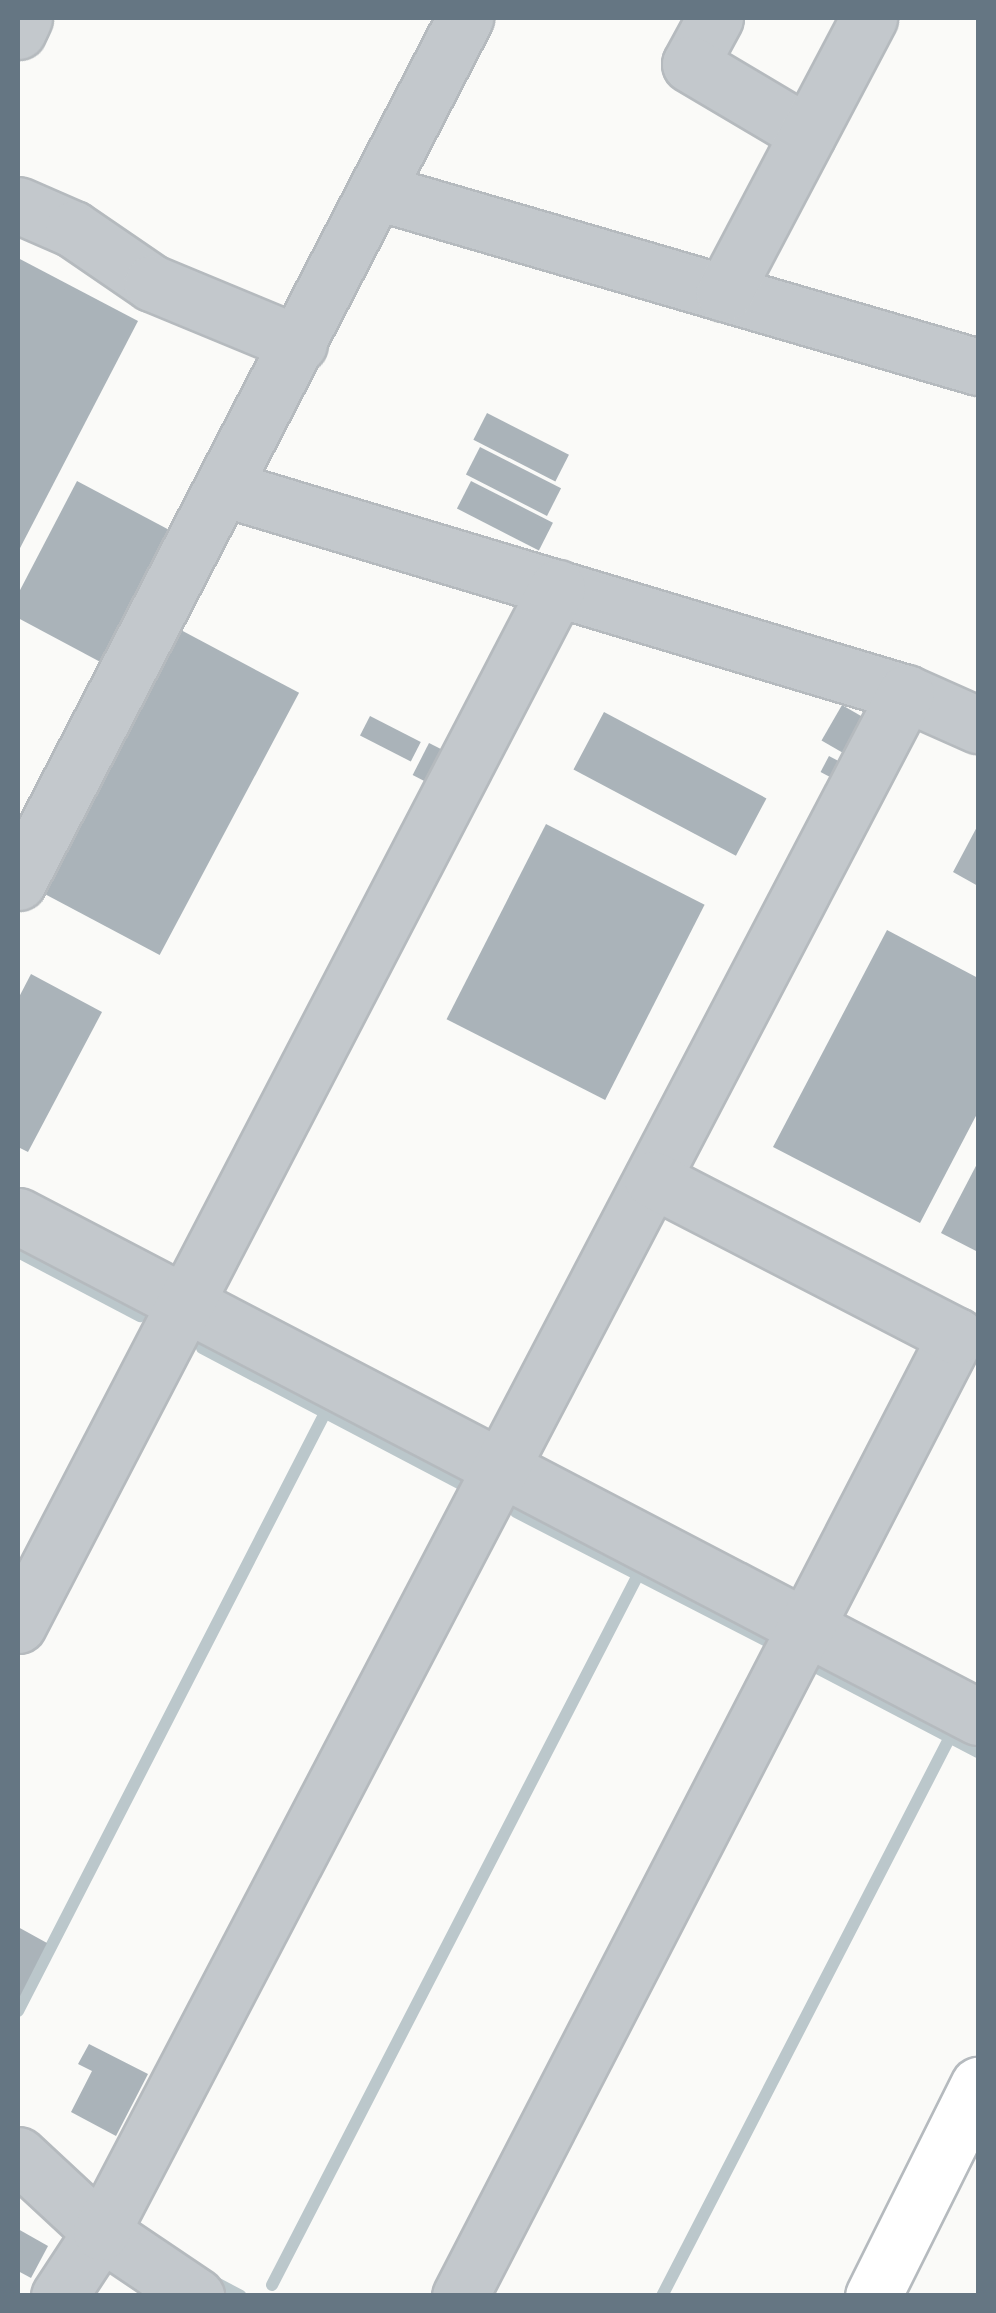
<!DOCTYPE html>
<style>
body{margin:0}
#map{position:relative;width:996px;height:2313px;overflow:hidden;background:#fafaf8;font-family:Karla,sans-serif}
div>[style]{position:absolute}
[style*='--x']{left:calc(var(--x)*1px);top:calc(var(--y)*1px);width:calc(var(--w)*1px);rotate:calc(var(--a)*1deg)}
.stream>*{height:12px;margin:-6px;padding:0 6px;transform-origin:6px;border-radius:6px;background:#bbc7cb}
.building>*{inset:0;background:#aab3b9;transform-origin:0 0}
.roads{filter:drop-shadow(2px 0 #b5babe) drop-shadow(-2px 0 #b5babe) drop-shadow(0 2px #b5babe) drop-shadow(0 -2px #b5babe)}
.minor>*{height:55px;margin:-27.5px;padding:0 27.5px;transform-origin:27.5px;border-radius:27.5px;background:#c3c8cc}
.major>*{height:55px;margin:-27.5px;padding:0 27.5px;transform-origin:27.5px;border-radius:27.5px;background:#fff}
span{translate:-50% -50%;white-space:nowrap;text-align:center;line-height:1.15;-webkit-text-stroke:10px #fff;paint-order:stroke}
.frame{position:absolute;inset:0;border:20px solid #657683;pointer-events:none}
</style>
<div id="map">
<div class="stream">
<i style="--x:18;--y:1252;--w:138;--a:27.7"></i>
<i style="--x:202;--y:1348;--w:295;--a:27.7"></i>
<i style="--x:516;--y:1512;--w:284;--a:27.2"></i>
<i style="--x:819;--y:1669;--w:179;--a:27.6"></i>
<i style="--x:18;--y:2011;--w:672;--a:-62.83"></i>
<i style="--x:207;--y:2278;--w:38;--a:28"></i>
<i style="--x:272;--y:2285;--w:799;--a:-62.73"></i>
<i style="--x:662;--y:2296;--w:629;--a:-62.74"></i>
</div>
<div class="building">
<i style="clip-path:polygon(18px 258px,138px 321px,18px 552px)"></i>
<i style="left:487px;top:413px;width:92px;height:30px;rotate:27deg"></i>
<i style="left:480px;top:447px;width:91px;height:31px;rotate:27deg"></i>
<i style="clip-path:polygon(77px 481px,175px 533px,106px 665px,18px 618px,18px 594px)"></i>
<i style="left:471px;top:481px;width:92px;height:31px;rotate:27deg"></i>
<i style="left:179px;top:629px;width:136px;height:297px;rotate:28deg"></i>
<i style="left:842px;top:705px;width:24px;height:41px;rotate:30deg"></i>
<i style="left:604px;top:712px;width:184px;height:65px;rotate:28deg"></i>
<i style="left:370px;top:716px;width:57px;height:22px;rotate:27deg"></i>
<i style="left:429px;top:743px;width:20px;height:36px;rotate:27deg"></i>
<i style="left:829px;top:756px;width:15px;height:18px;rotate:28deg"></i>
<i style="left:546px;top:824px;width:178px;height:219px;rotate:27deg"></i>
<i style="clip-path:polygon(978px 825px,978px 886px,953px 872px)"></i>
<i style="clip-path:polygon(887px 930px,978px 978px,978px 1112px,920px 1223px,773px 1147px)"></i>
<i style="clip-path:polygon(31px 974px,102px 1012px,28px 1152px,18px 1147px,18px 999px)"></i>
<i style="clip-path:polygon(978px 1162px,978px 1252px,941px 1233px)"></i>
<i style="clip-path:polygon(18px 1927px,47px 1943px,18px 2000px)"></i>
<i style="clip-path:polygon(89px 2044px,148px 2074px,116px 2136px,71px 2112px,92px 2071px,78px 2064px)"></i>
<i style="clip-path:polygon(18px 2229px,48px 2246px,31px 2278px,18px 2271px)"></i>
</div>
<div class="roads">
<div class="minor">
<i style="--x:715;--y:18;--w:52;--a:118.5"></i>
<i style="--x:690;--y:64;--w:137;--a:30.7"></i>
<i style="--x:18;--y:31;--w:14;--a:-65"></i>
<i style="--x:378;--y:192;--w:625;--a:16.26"></i>
<i style="--x:18;--y:205;--w:60;--a:23.6"></i>
<i style="--x:73;--y:229;--w:96;--a:34.4"></i>
<i style="--x:152;--y:283;--w:159;--a:22.5"></i>
<i style="--x:724;--y:293;--w:311;--a:-62.2"></i>
<i style="--x:223;--y:488;--w:713;--a:16.71"></i>
<i style="--x:906;--y:693;--w:79;--a:24"></i>
<i style="--x:18;--y:882;--w:973;--a:-62.64"></i>
<i style="--x:18;--y:1216;--w:1083;--a:27.56"></i>
<i style="--x:18;--y:1625;--w:1169;--a:-62.54"></i>
<i style="--x:18;--y:2155;--w:113;--a:42.9"></i>
<i style="--x:101;--y:2232;--w:115;--a:34"></i>
<i style="--x:59;--y:2296;--w:77;--a:-56.7"></i>
<i style="--x:101;--y:2232;--w:1737;--a:-62.39"></i>
<i style="--x:460;--y:2296;--w:1081;--a:-62.68"></i>
<i style="--x:956;--y:1336;--w:342;--a:-152.7"></i>
</div>
<div class="major">
<i style="--x:873;--y:2296;--w:236;--a:-63.5"></i>
</div>
</div>
<div class="frame"></div>
</div>
